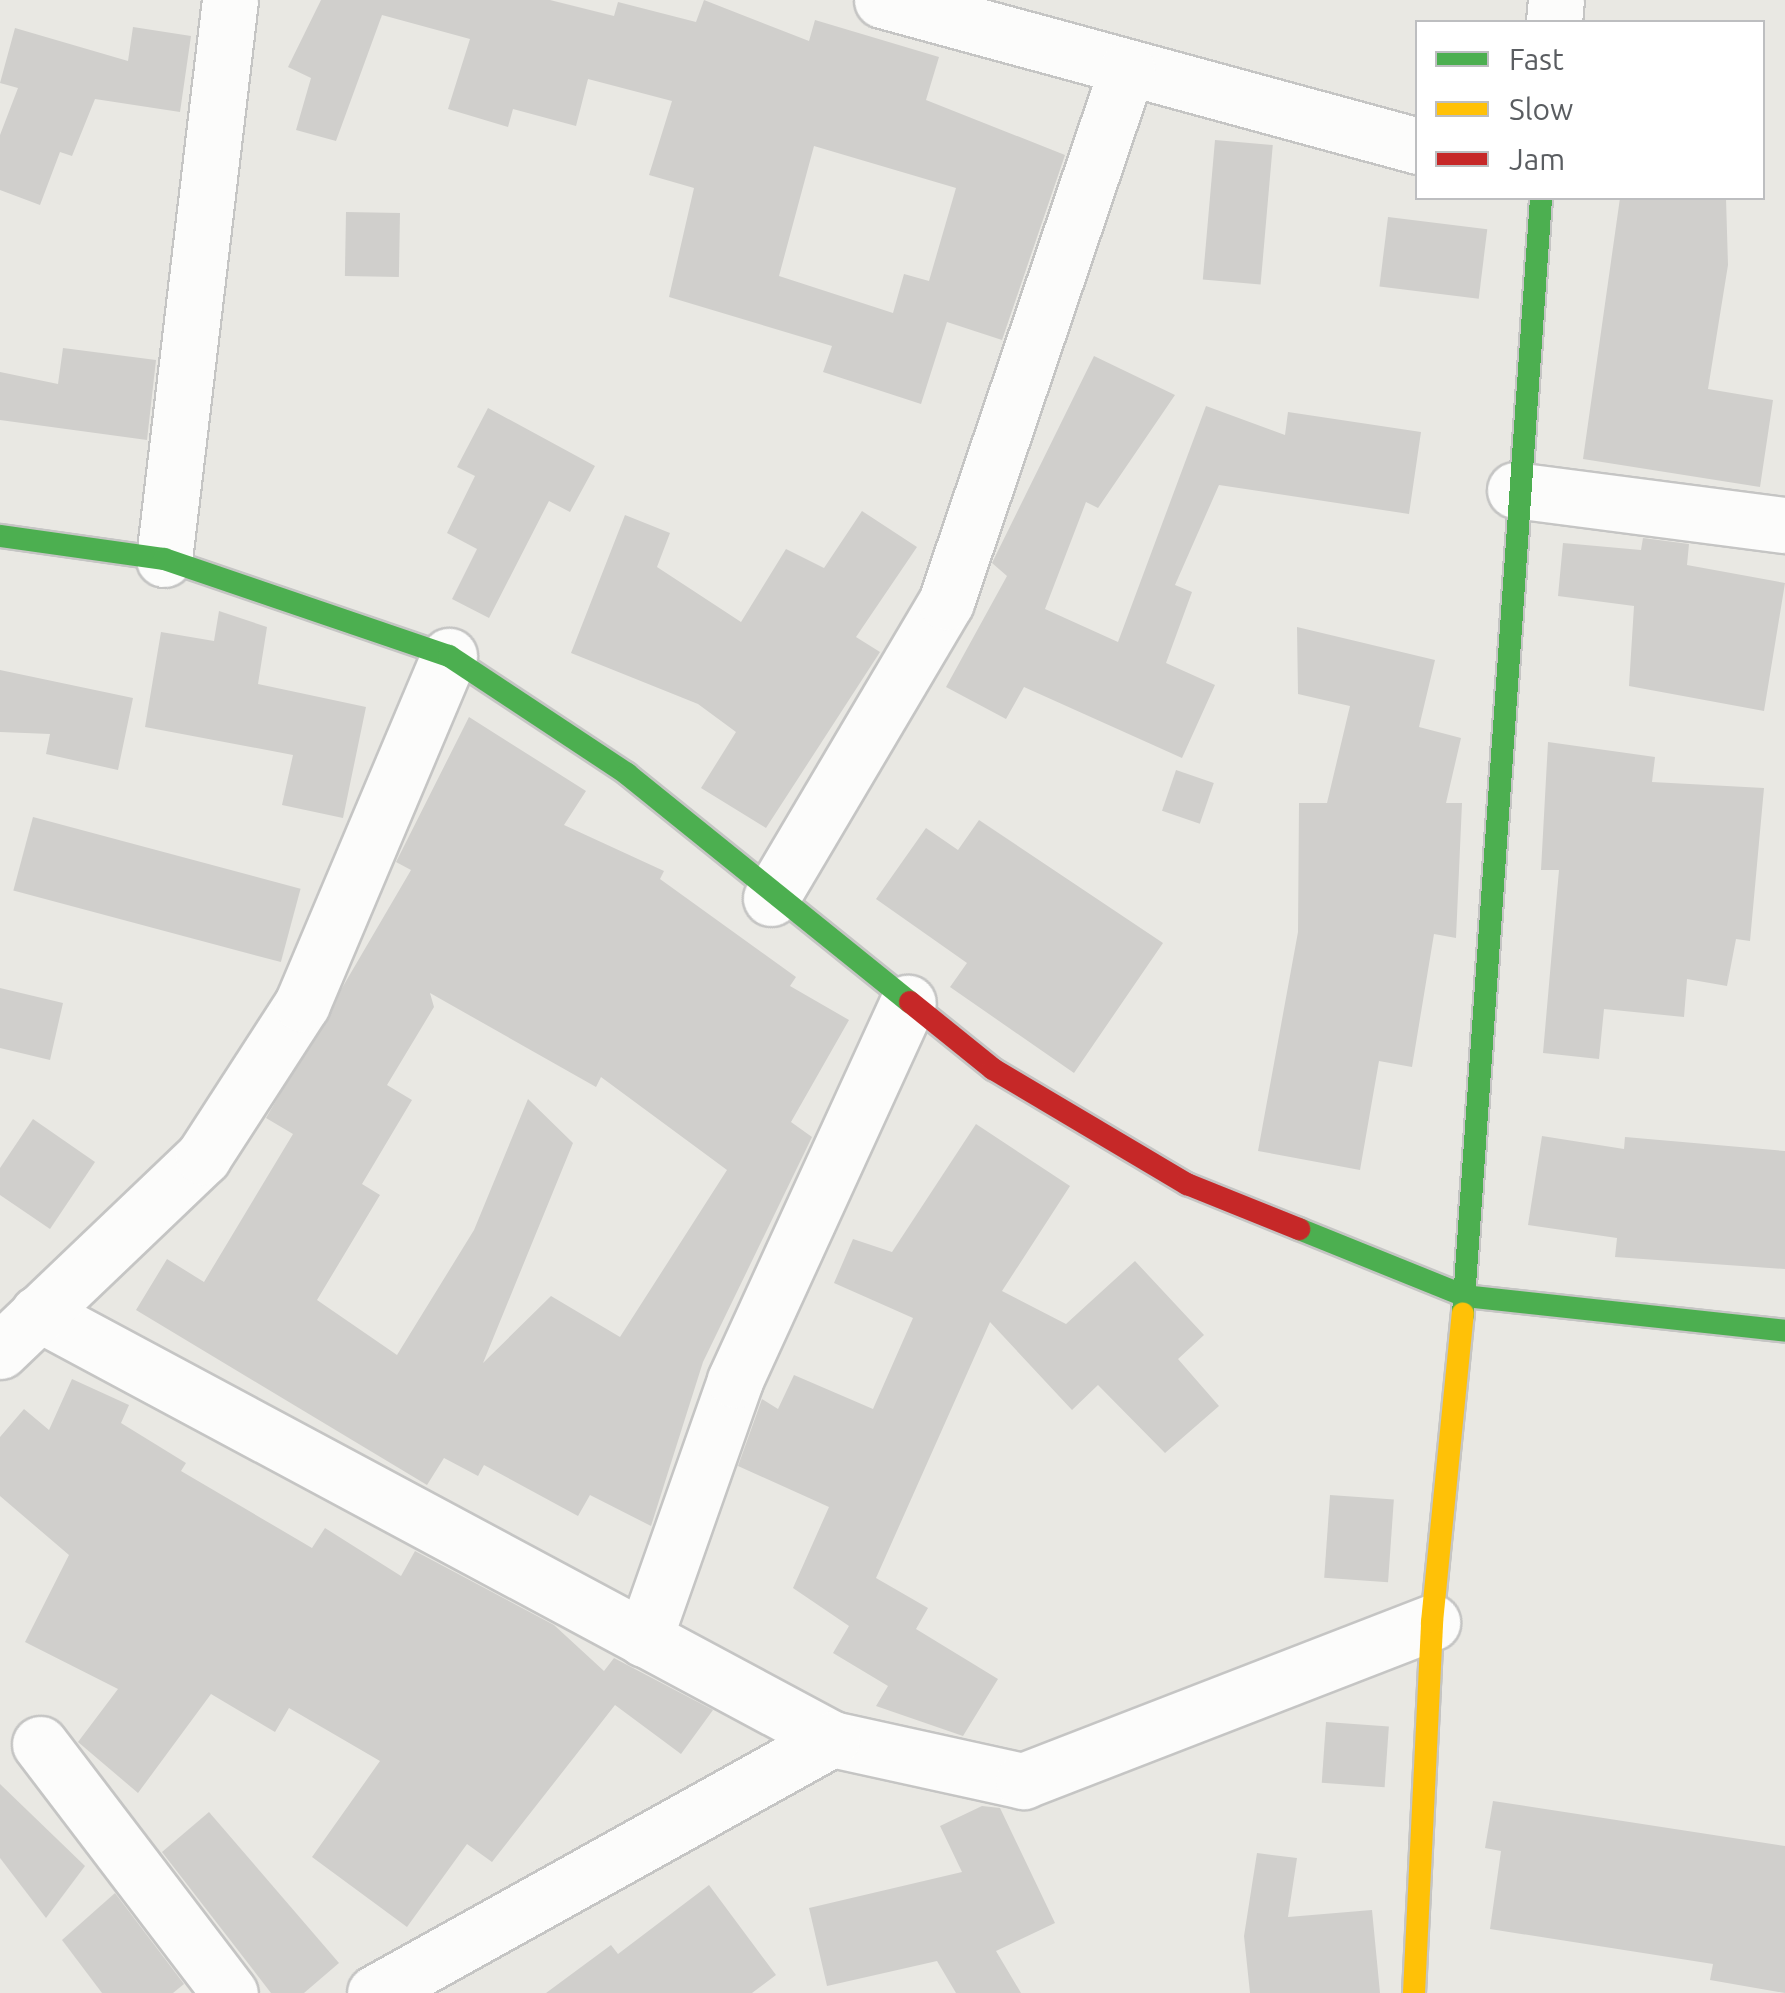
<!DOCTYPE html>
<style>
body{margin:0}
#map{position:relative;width:1785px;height:1993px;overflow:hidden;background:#e9e8e3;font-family:Ubuntu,sans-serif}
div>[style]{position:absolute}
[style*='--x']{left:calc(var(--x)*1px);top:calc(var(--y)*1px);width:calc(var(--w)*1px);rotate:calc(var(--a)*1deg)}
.building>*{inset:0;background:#d0cfcc;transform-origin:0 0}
.roads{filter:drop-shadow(2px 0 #c5c5c4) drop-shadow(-2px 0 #c5c5c4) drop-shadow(0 2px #c5c5c4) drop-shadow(0 -2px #c5c5c4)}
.street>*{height:55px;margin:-27.5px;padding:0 27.5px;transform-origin:27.5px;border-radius:27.5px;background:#fcfcfb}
.fast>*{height:22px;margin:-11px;padding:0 11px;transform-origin:11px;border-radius:11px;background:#4caf50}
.slow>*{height:22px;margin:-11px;padding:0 11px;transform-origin:11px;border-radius:11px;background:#ffc107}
.jam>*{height:22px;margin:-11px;padding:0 11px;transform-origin:11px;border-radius:11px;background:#c62828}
span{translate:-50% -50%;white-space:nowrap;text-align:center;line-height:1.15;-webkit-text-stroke:8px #fff;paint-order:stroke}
.legend{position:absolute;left:1415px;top:20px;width:350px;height:180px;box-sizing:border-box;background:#fff;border:2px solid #bdbec0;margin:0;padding:12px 18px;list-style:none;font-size:30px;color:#5a5d61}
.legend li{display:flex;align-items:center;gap:20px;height:50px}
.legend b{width:50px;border:2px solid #bdbec0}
</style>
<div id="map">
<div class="building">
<i style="clip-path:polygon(evenodd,321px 0,550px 0,614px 16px,618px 2px,696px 22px,704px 0,809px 41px,815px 20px,939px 57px,926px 100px,1065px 155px,1002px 340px,947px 322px,921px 404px,823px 372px,832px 346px,669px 297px,694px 188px,649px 175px,672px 101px,588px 79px,576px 126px,513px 109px,508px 127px,448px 109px,470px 39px,382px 15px,336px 141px,296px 130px,311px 78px,288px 67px,321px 0,814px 146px,956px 188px,929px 281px,904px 274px,893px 313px,779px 276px,814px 146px)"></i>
<i style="clip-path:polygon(133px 27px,191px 36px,180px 112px,95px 99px,72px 156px,60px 152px,40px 205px,0 190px,0 135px,18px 88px,0 83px,15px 28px,128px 61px)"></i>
<i style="left:1215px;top:140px;width:58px;height:140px;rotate:5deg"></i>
<i style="clip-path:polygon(1620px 198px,1726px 198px,1728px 265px,1708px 389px,1773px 400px,1760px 487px,1583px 459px)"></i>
<i style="left:346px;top:212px;width:54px;height:64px;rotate:1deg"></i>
<i style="left:1388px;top:217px;width:100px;height:70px;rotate:7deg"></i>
<i style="clip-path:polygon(63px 348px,156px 360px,147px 440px,0 420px,0 372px,58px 384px)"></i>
<i style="clip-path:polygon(1094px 356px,1175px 395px,1098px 508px,1086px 502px,1045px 609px,1118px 642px,1206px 406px,1285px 435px,1288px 412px,1421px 432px,1409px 514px,1219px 485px,1175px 585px,1192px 592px,1166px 663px,1215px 685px,1182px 758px,1024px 687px,1006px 719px,946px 687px,1007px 576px,992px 563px)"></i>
<i style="clip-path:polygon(488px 408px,595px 466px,570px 512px,549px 501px,489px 618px,452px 599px,477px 549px,447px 533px,475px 476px,457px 467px)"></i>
<i style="clip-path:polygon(862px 511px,917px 547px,856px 637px,880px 652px,766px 828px,701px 788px,736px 732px,698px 704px,571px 653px,625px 515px,670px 533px,657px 567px,741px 622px,786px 549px,824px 568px)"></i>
<i style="clip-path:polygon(1643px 538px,1689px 544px,1687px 565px,1785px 583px,1764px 711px,1629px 686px,1634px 606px,1558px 596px,1563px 543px,1641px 550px)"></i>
<i style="clip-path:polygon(219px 611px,267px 627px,258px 684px,366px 707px,343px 818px,282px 805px,293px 755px,145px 727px,161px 632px,214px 641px)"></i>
<i style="clip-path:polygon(1297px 627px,1435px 660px,1419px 727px,1461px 738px,1446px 803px,1462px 803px,1456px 938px,1434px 934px,1412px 1067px,1379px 1061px,1360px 1170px,1258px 1151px,1298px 932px,1299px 803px,1327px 803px,1350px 706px,1298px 694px)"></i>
<i style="clip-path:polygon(0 670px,133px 698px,118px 770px,46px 754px,50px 734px,0 732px)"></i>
<i style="clip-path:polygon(evenodd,469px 717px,586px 791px,564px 825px,664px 871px,660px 879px,796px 977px,790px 986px,849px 1020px,791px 1122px,812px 1137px,703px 1362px,651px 1526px,590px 1495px,578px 1516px,484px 1465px,478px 1476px,444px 1458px,427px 1485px,136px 1310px,167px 1259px,204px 1282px,293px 1134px,266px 1118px,411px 870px,396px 862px,469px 717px,430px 993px,596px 1087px,601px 1077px,727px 1170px,620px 1337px,551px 1296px,483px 1363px,573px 1143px,528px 1099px,474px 1230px,397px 1355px,317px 1300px,380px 1195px,362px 1184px,412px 1100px,387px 1085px,434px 1007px,430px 993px)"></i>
<i style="clip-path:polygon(1548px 742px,1655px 757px,1652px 782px,1764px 788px,1750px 941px,1736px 939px,1727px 986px,1687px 979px,1684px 1017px,1604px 1009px,1599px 1059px,1543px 1053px,1559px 870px,1541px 870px)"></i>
<i style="left:1176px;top:770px;width:40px;height:43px;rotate:19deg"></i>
<i style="left:33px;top:817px;width:277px;height:76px;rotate:15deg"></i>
<i style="clip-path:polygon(979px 820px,1163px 943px,1074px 1073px,950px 987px,967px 963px,876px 899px,926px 828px,958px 850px)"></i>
<i style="clip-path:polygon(0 988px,63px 1003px,50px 1060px,0 1048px)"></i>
<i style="clip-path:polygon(33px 1119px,95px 1162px,50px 1229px,0 1195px,0 1168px)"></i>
<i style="clip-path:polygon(976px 1124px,1070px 1186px,1002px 1291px,1066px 1324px,1135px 1261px,1204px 1335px,1178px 1359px,1219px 1406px,1165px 1453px,1098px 1385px,1072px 1410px,990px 1322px,876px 1578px,928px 1608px,916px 1629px,998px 1679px,963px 1736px,876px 1706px,888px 1686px,833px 1653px,849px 1626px,793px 1588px,829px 1507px,738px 1466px,762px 1399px,778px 1409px,794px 1375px,873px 1409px,913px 1318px,834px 1283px,853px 1239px,892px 1252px)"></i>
<i style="clip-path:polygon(1542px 1136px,1624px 1149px,1625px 1137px,1785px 1151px,1785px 1269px,1615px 1257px,1617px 1238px,1528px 1225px)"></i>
<i style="clip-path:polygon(72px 1379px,129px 1405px,121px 1423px,186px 1463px,181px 1471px,312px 1548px,325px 1528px,401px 1576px,415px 1551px,554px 1625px,604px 1671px,614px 1658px,713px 1710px,681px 1754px,615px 1705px,492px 1862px,467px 1844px,407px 1927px,312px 1857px,380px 1761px,289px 1708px,275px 1732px,211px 1694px,138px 1793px,78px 1742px,118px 1689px,25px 1642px,69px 1555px,0 1496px,0 1437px,24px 1409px,49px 1430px)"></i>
<i style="left:1330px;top:1495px;width:64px;height:83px;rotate:4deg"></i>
<i style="left:1326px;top:1722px;width:63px;height:61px;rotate:4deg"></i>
<i style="clip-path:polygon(0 1784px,85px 1866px,46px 1918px,0 1858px)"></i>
<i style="clip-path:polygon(1493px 1801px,1785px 1846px,1785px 1993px,1710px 1980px,1713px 1964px,1490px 1929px,1501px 1851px,1485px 1848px)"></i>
<i style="clip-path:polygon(982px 1806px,1000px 1808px,1055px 1923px,996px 1951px,1021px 1993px,956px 1993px,937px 1961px,827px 1986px,809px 1908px,962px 1872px,940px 1826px)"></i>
<i style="clip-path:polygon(209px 1812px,339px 1963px,304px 1993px,271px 1993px,162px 1852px)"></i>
<i style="clip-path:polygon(1257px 1853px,1297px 1858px,1288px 1917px,1372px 1910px,1380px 1993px,1250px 1993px,1244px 1936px)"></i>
<i style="clip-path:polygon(709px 1885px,776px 1975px,752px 1993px,546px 1993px,611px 1945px,618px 1954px)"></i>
<i style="clip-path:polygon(115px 1893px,184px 1984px,173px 1993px,102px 1993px,62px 1940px)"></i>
</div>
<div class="roads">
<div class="street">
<i style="--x:882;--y:0;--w:556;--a:15.24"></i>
<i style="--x:1554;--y:22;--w:22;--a:-85"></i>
<i style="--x:1515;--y:490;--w:272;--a:7.4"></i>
<i style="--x:164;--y:559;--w:563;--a:-83.27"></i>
<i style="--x:771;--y:898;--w:344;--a:-59.4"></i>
<i style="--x:946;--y:602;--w:563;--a:-71.24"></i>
<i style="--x:38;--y:1313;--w:901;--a:28.21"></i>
<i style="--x:832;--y:1739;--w:196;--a:12.4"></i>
<i style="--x:1023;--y:1781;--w:439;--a:-21.2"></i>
<i style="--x:0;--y:1351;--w:281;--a:-43.7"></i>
<i style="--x:203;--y:1157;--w:182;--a:-57.1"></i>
<i style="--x:302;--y:1004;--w:378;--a:-67.1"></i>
<i style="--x:644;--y:1639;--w:275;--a:-70.6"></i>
<i style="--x:735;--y:1380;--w:415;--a:-65.4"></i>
<i style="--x:40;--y:1744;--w:313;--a:52.7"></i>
<i style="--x:375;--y:1993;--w:523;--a:-29.07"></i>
</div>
<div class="fast">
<i style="--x:0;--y:536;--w:166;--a:8"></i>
<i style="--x:164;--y:559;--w:301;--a:18.8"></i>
<i style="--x:449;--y:656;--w:214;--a:33.5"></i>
<i style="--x:627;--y:774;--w:363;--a:38.9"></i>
<i style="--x:1299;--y:1229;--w:179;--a:22"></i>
<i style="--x:1465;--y:1296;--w:322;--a:6.2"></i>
<i style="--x:1463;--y:1314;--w:1119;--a:-86"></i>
</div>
<div class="slow">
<i style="--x:1414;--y:1993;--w:371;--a:-87.2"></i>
<i style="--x:1432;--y:1622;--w:310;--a:-84.3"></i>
</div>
<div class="jam">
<i style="--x:910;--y:1002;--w:107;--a:38.9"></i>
<i style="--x:993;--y:1069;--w:226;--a:30.7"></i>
<i style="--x:1187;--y:1184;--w:121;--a:21.9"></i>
</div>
</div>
<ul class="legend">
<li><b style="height:12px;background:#4caf50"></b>Fast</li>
<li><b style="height:12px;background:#ffc107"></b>Slow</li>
<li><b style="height:12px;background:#c62828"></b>Jam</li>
</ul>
</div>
